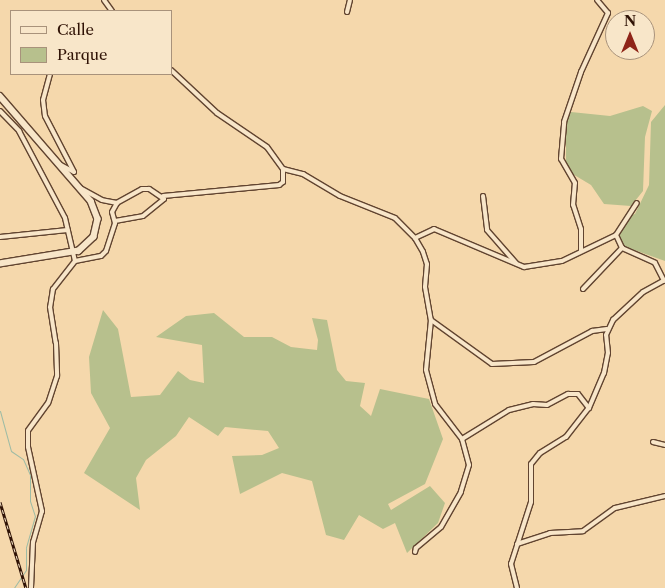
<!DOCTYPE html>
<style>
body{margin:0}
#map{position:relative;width:665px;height:588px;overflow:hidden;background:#f5d8ac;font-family:"Libre Caslon Text",serif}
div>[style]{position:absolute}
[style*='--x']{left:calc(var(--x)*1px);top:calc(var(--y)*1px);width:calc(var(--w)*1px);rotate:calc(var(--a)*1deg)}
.green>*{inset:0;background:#b7c08d}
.stream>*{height:1px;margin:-0.5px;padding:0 0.5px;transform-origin:0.5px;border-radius:0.5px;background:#9dbba5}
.roads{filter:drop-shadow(1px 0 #614430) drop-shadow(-1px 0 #614430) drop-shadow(0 1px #614430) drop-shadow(0 -1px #614430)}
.street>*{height:4px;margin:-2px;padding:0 2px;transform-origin:2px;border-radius:2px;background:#f8e6c9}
.secondary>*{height:5.5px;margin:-2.75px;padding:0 2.75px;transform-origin:2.75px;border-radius:2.75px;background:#f8e6c9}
.rail>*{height:3px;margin-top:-1.5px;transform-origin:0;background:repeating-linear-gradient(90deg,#f8e6c9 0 4px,#301306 0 8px);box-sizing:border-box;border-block:1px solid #301306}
span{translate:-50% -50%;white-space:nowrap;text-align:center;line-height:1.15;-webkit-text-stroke:4px #f8e6c9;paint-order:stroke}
.legend{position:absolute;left:10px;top:10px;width:162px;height:65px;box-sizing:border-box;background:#f8e6c9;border:1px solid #a8927b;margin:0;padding:6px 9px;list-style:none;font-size:15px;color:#301306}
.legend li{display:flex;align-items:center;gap:10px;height:25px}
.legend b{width:25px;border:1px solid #a8927b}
.north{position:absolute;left:605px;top:10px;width:50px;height:50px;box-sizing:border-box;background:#f8e6c9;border:1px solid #a8927b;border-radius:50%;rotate:0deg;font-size:14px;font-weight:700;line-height:20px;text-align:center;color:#301306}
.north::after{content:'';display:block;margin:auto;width:18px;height:22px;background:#8f2418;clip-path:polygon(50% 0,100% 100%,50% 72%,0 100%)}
</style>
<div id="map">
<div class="green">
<i style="clip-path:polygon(665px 105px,665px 261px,623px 246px,618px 236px,631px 215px,635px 214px,649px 185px,651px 122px)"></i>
<i style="clip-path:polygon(643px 106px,652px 111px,645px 137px,643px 191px,631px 206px,604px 204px,591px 185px,571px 173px,566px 164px,566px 123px,571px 112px,610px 116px)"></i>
<i style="clip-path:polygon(103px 310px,118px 329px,131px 397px,160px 395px,178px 371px,190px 380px,204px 383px,202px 345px,156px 337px,186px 316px,214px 313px,244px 337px,272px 337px,291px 347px,317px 350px,318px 340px,312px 318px,327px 320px,337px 370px,346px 381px,365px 383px,360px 406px,371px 416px,380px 389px,429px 399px,443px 439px,425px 484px,388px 504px,391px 510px,430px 486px,445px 503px,438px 523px,407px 553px,395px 523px,383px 529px,359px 515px,344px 540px,326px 535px,312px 481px,282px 473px,240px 494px,232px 456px,262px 455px,279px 448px,268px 431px,225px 427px,218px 436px,189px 417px,176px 436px,146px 460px,136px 478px,140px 510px,84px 473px,110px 428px,91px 393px,89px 357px)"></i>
</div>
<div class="stream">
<i style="--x:0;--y:411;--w:41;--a:74.6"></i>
<i style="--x:11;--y:451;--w:14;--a:34"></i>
<i style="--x:23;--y:459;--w:17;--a:66"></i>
<i style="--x:30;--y:475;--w:26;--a:90"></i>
<i style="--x:30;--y:501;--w:16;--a:72"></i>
<i style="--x:35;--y:516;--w:33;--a:106"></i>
<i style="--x:26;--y:548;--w:22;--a:90"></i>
<i style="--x:26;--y:570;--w:22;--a:124"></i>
</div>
<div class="roads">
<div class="street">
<i style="--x:104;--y:0;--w:14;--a:54"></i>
<i style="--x:347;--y:12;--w:12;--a:-76"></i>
<i style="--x:171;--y:70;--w:63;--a:43.1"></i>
<i style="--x:217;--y:113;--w:60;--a:34.2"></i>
<i style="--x:267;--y:147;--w:27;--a:54"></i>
<i style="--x:283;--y:169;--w:21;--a:14"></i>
<i style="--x:303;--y:174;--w:43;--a:30.7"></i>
<i style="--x:340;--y:196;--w:59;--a:21.8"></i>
<i style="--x:395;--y:218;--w:28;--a:45"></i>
<i style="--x:415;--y:238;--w:16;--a:60"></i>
<i style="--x:423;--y:252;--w:13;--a:72"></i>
<i style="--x:427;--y:264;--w:23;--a:95"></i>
<i style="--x:425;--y:287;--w:34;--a:80"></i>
<i style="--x:431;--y:320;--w:50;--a:95.7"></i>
<i style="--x:426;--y:370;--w:35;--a:75"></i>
<i style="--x:435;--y:404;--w:44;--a:52.4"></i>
<i style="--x:462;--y:439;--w:27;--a:75"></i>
<i style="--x:469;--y:465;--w:28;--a:107"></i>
<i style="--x:461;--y:492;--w:40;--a:119.7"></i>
<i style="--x:441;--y:527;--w:33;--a:140"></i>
<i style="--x:416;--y:548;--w:4;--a:104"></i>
<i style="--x:50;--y:74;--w:27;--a:105"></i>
<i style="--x:43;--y:100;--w:16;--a:83"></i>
<i style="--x:45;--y:116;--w:63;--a:62.6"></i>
<i style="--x:74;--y:172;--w:17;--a:-152"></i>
<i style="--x:0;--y:111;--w:28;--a:46"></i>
<i style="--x:19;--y:131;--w:98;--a:62.1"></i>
<i style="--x:65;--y:218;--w:44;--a:76.9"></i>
<i style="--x:75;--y:261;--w:36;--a:128"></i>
<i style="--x:53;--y:289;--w:18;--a:99"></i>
<i style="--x:50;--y:307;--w:36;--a:81"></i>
<i style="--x:56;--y:343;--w:33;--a:88"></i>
<i style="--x:57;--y:376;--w:28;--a:108"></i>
<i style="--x:48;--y:403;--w:34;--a:126"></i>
<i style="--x:28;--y:431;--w:16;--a:90"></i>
<i style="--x:28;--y:447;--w:66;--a:77.7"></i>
<i style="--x:42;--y:511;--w:32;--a:106"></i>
<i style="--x:33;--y:542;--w:46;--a:92.5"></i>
<i style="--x:163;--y:196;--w:117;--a:-5.4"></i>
<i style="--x:279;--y:185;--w:5;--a:-37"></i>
<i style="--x:283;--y:182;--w:13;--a:-90"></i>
<i style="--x:483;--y:196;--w:34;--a:83"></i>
<i style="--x:487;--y:230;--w:44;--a:48.7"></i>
<i style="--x:115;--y:221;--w:28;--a:-10"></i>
<i style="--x:143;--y:216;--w:27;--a:-39"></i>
<i style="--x:164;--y:199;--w:18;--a:-146"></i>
<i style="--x:149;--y:189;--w:7;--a:180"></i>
<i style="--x:142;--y:189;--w:29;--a:151"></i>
<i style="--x:616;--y:235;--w:14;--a:65"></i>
<i style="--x:622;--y:248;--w:36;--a:24"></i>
<i style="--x:655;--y:263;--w:20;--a:63"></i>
<i style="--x:616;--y:235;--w:38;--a:-57"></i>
<i style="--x:0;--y:237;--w:68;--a:-5.9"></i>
<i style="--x:415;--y:238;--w:21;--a:-25"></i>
<i style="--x:434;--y:229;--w:98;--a:22.9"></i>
<i style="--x:524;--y:267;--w:38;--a:-9"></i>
<i style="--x:562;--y:261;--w:60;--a:-25.7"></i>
<i style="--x:581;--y:251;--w:22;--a:-90"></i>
<i style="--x:581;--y:229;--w:25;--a:-108"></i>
<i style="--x:573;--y:205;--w:22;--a:-85"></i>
<i style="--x:575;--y:183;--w:28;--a:-120"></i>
<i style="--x:561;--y:159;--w:37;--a:-85"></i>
<i style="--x:564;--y:122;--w:53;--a:-71.2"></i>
<i style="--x:581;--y:72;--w:65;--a:-65.4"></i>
<i style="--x:608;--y:13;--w:17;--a:-130"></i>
<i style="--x:75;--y:261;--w:26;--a:-11"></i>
<i style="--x:101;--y:256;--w:7;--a:-45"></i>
<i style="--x:106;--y:251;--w:29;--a:-72"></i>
<i style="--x:115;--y:223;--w:11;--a:-105"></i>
<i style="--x:112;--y:212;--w:10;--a:-61"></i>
<i style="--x:117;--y:203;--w:15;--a:-169"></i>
<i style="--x:102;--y:200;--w:25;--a:-151"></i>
<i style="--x:583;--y:289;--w:57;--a:-46.4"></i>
<i style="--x:431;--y:320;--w:75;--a:35.8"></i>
<i style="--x:492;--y:364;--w:42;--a:-2.7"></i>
<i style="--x:534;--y:362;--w:66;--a:-28.1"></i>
<i style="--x:592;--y:331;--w:15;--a:-8"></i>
<i style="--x:462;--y:439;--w:55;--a:-31.7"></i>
<i style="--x:509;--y:410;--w:25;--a:-14"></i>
<i style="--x:533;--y:404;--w:14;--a:4"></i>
<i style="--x:547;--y:405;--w:24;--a:-28"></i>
<i style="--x:568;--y:394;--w:10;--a:0"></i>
<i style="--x:578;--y:394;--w:18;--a:52"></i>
<i style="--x:653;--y:442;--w:12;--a:14"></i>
<i style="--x:517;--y:544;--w:35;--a:-18"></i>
<i style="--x:550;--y:533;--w:33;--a:-3"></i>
<i style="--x:583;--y:531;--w:39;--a:-36"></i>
<i style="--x:615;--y:508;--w:51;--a:-13.5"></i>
<i style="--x:517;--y:588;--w:25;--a:-104"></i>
<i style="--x:511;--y:564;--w:65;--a:-72.1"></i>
<i style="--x:531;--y:502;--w:38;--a:-90"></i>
<i style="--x:531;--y:464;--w:14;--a:-51"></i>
<i style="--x:540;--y:453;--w:31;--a:-32"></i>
<i style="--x:566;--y:437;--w:37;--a:-52"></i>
<i style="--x:589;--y:408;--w:38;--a:-67"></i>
<i style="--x:604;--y:373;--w:20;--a:-79"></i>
<i style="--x:608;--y:353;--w:18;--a:-96"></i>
<i style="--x:606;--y:335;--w:17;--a:-65"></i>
<i style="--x:613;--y:320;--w:41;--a:-43"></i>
<i style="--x:643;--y:292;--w:25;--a:-29"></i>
</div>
<div class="secondary">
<i style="--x:0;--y:96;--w:139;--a:49.1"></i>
<i style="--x:91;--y:201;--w:19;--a:69"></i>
<i style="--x:98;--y:219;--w:18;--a:103"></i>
<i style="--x:94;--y:237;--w:21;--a:137"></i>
<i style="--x:79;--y:251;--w:80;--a:170.7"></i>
</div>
</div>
<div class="rail">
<i style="--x:0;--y:502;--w:90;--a:73.2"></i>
</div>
<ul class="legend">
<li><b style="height:6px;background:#f8e6c9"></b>Calle</li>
<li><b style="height:14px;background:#b7c08d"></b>Parque</li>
</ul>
<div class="north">N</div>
</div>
